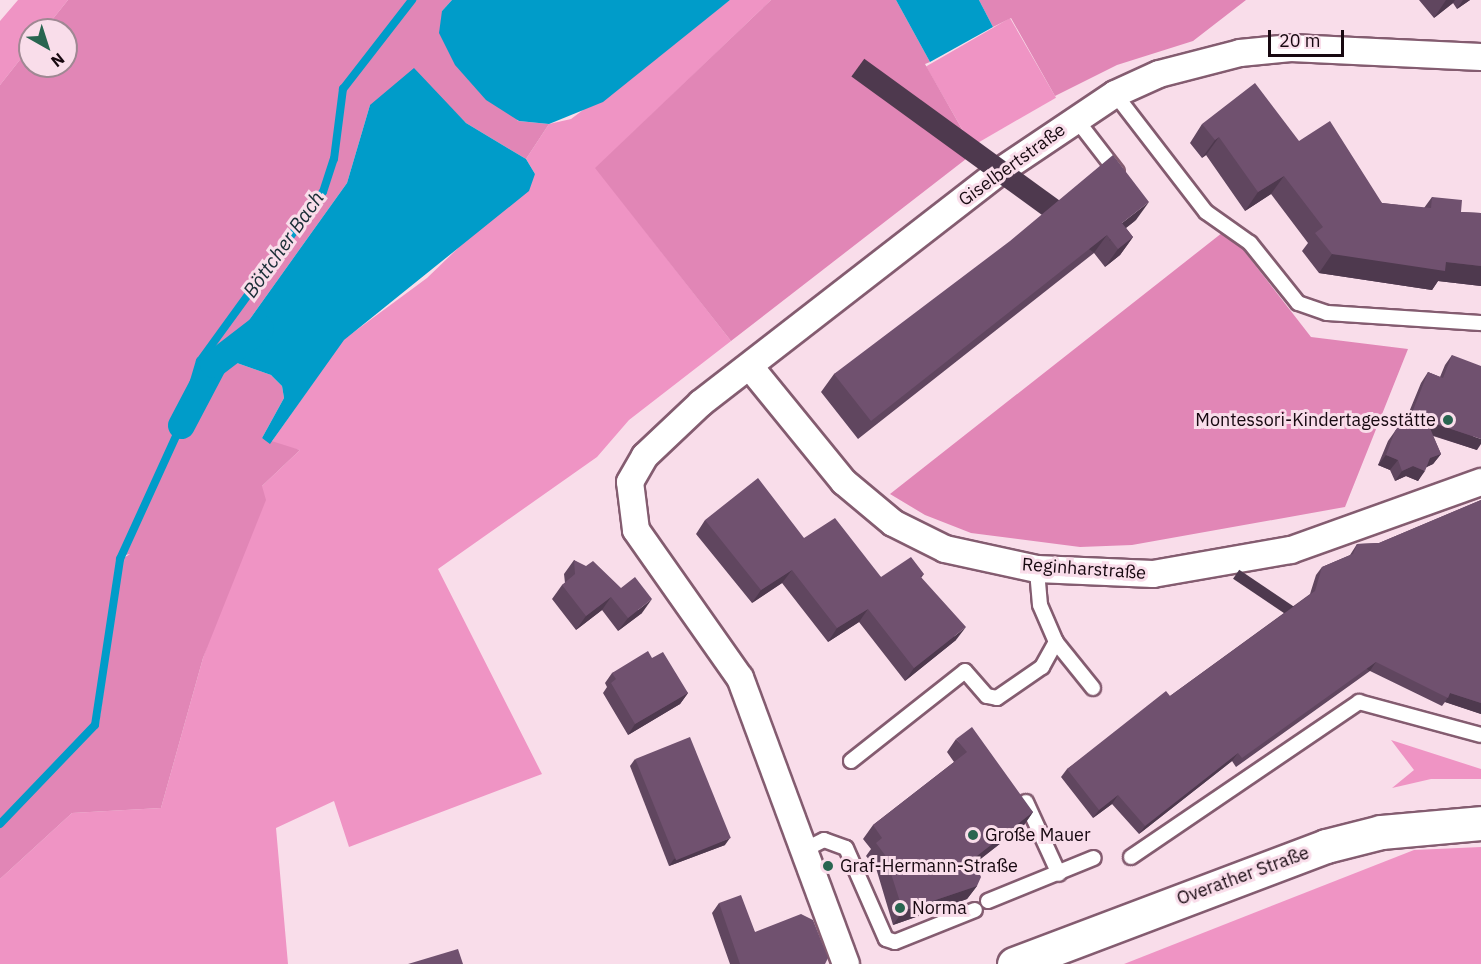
<!DOCTYPE html>
<meta charset="utf-8">
<style>
body{margin:0}
#map{position:relative;width:1481px;height:964px;overflow:hidden;background:#f9ddea;font-family:"IBM Plex Sans",sans-serif}
div>[style]{position:absolute}
[style*='--x']{left:calc(var(--x)*1px);top:calc(var(--y)*1px);width:calc(var(--w)*1px);rotate:calc(var(--a)*1deg)}
.green>*{inset:0;background:#ef94c4;transform-origin:0 0}
.forest>*{inset:0;background:#e186b6}
.water>*{inset:0;background:#009cc9}
.stream>*{height:8px;margin:-4px;padding:0 4px;transform-origin:4px;border-radius:4px;background:#009cc9}
.canal>*{height:27px;margin:-13.5px;padding:0 13.5px;transform-origin:13.5px;border-radius:13.5px;background:#009cc9}
.roads{filter:drop-shadow(2px 0 #845c70) drop-shadow(-2px 0 #845c70) drop-shadow(0 2px #845c70) drop-shadow(0 -2px #845c70)}
.lane>*{height:14px;margin:-7px;padding:0 7px;transform-origin:7px;border-radius:7px;background:#fff}
.street>*{height:26px;margin:-13px;padding:0 13px;transform-origin:13px;border-radius:13px;background:#fff}
.secondary>*{height:33px;margin:-16.5px;padding:0 16.5px;transform-origin:16.5px;border-radius:16.5px;background:#fff}
.wall>*{inset:0;background:#60465f}
.shaded-wall>*{inset:0;background:#4e394e;transform-origin:0 0}
.building>*{inset:0;background:#70516f;transform-origin:0 0}
.dots>*{width:16px;height:16px;translate:-50% -50%;box-sizing:border-box;border:3px solid #f9ddea;border-radius:50%}
span{translate:-50% -50%;white-space:nowrap;text-align:center;line-height:1.15;-webkit-text-stroke:6px #f9ddea;paint-order:stroke}
.street-label{font-size:18px;color:#170810}
.poi-label{font-size:18px;color:#170810}
.right{translate:-100% -50%;text-align:right}
.left{translate:0 -50%;text-align:left}
.water-label{font-size:20px;color:#192d36;font-style:italic}
.north{position:absolute;left:18px;top:18px;width:60px;height:60px;box-sizing:border-box;background:#f9ddea;border:2px solid #9f8893;border-radius:50%;rotate:141deg;font-size:16px;font-weight:700;line-height:24px;text-align:center;color:#170810}
.north::after{content:'';display:block;margin:auto;width:21px;height:27px;background:#286550;clip-path:polygon(50% 0,100% 100%,50% 72%,0 100%)}
.scale{position:absolute;left:1268px;top:30px;width:76px;height:27px;box-sizing:border-box;border:3px solid #170810;border-top:0;padding-left:8px;font-size:18px;line-height:21px;white-space:nowrap;color:#170810;-webkit-text-stroke:4px #f9ddea;paint-order:stroke}
</style>
<div id="map">
<div class="green">
<i style="clip-path:polygon(18px 0,68px 0,44px 30px,30px 30px,30px 47px,0 85px,0 21px)"></i>
<i style="clip-path:polygon(730px 0,771px 0,596px 168px,731px 341px,629px 420px,597px 457px,438px 569px,542px 774px,349px 847px,334px 801px,276px 828px,288px 964px,0 964px,0 879px,72px 813px,161px 808px,203px 658px,262px 486px,300px 450px,270px 444px,343px 340px,427px 278px,535px 174px,526px 159px,549px 124px,571px 119px)"></i>
<i style="left:1010px;top:18px;width:92px;height:97px;rotate:60deg"></i>
<i style="clip-path:polygon(1391px 740px,1481px 769px,1481px 779px,1431px 779px,1392px 788px,1414px 770px)"></i>
<i style="clip-path:polygon(1481px 847px,1481px 964px,1124px 964px,1414px 850px)"></i>
</div>
<div class="forest">
<i style="clip-path:polygon(68px 0,452px 0,442px 11px,518px 121px,549px 124px,526px 159px,466px 123px,444px 101px,370px 105px,347px 183px,232px 344px,237px 363px,271px 375px,282px 386px,284px 398px,262px 438px,300px 450px,262px 486px,266px 500px,203px 658px,161px 808px,72px 813px,0 879px,0 827px,99px 723px,122px 559px,130px 554px,117px 557px,93px 723px,0 821px,0 85px,30px 47px,30px 66px,66px 66px,66px 30px,44px 30px)"></i>
<i style="clip-path:polygon(771px 0,896px 0,930px 62px,925px 64px,975px 152px,731px 341px,595px 168px)"></i>
<i style="clip-path:polygon(979px 0,1246px 0,1193px 41px,1117px 65px,1055px 96px,1011px 18px,993px 27px)"></i>
<i style="clip-path:polygon(1227px 229px,1311px 337px,1408px 349px,1345px 507px,1132px 545px,1080px 547px,971px 533px,925px 515px,890px 494px)"></i>
</div>
<div class="water">
<i style="clip-path:polygon(452px 0,730px 0,603px 102px,549px 124px,519px 121px,486px 100px,455px 65px,439px 33px,442px 11px)"></i>
<i style="clip-path:polygon(896px 0,979px 0,993px 27px,930px 62px)"></i>
<i style="clip-path:polygon(414px 68px,466px 123px,526px 159px,535px 174px,529px 191px,344px 340px,270px 444px,262px 438px,284px 398px,282px 386px,271px 375px,237px 363px,232px 344px,347px 183px,370px 105px)"></i>
</div>
<div class="stream">
<i style="--x:0;--y:824;--w:137;--a:-46.2"></i>
<i style="--x:95;--y:725;--w:168;--a:-81.4"></i>
<i style="--x:120;--y:559;--w:147;--a:-65.5"></i>
<i style="--x:181;--y:425;--w:67;--a:-73.5"></i>
<i style="--x:200;--y:361;--w:209;--a:-54"></i>
<i style="--x:323;--y:192;--w:35;--a:-72"></i>
<i style="--x:334;--y:159;--w:71;--a:-82.7"></i>
<i style="--x:343;--y:89;--w:113;--a:-52.2"></i>
</div>
<div class="canal">
<i style="--x:181;--y:425;--w:69;--a:-62.3"></i>
<i style="--x:213;--y:364;--w:59;--a:-37.5"></i>
</div>
<div class="roads">
<div class="lane">
<i style="--x:1115;--y:94;--w:149;--a:52.4"></i>
<i style="--x:1206;--y:212;--w:54;--a:35.2"></i>
<i style="--x:1250;--y:243;--w:77;--a:51.3"></i>
<i style="--x:1298;--y:303;--w:31;--a:19"></i>
<i style="--x:1327;--y:313;--w:154;--a:3.7"></i>
<i style="--x:1076;--y:119;--w:67;--a:52.3"></i>
<i style="--x:1056;--y:642;--w:59;--a:51.2"></i>
<i style="--x:851;--y:761;--w:145;--a:-38.3"></i>
<i style="--x:965;--y:671;--w:33;--a:49"></i>
<i style="--x:987;--y:696;--w:10;--a:11"></i>
<i style="--x:997;--y:698;--w:55;--a:-34.6"></i>
<i style="--x:1042;--y:667;--w:29;--a:-61"></i>
<i style="--x:1056;--y:642;--w:40;--a:-113.4"></i>
<i style="--x:1040;--y:605;--w:36;--a:-95"></i>
<i style="--x:1026;--y:802;--w:79;--a:65.4"></i>
<i style="--x:806;--y:849;--w:20;--a:-27"></i>
<i style="--x:824;--y:840;--w:23;--a:20"></i>
<i style="--x:846;--y:848;--w:99;--a:66.3"></i>
<i style="--x:886;--y:939;--w:9;--a:18"></i>
<i style="--x:895;--y:942;--w:86;--a:-21.8"></i>
<i style="--x:1131;--y:857;--w:276;--a:-34.2"></i>
<i style="--x:1359;--y:702;--w:126;--a:15.1"></i>
<i style="--x:988;--y:901;--w:114;--a:-22.1"></i>
</div>
<div class="street">
<i style="--x:751;--y:368;--w:147;--a:50.8"></i>
<i style="--x:844;--y:482;--w:64;--a:39.9"></i>
<i style="--x:893;--y:523;--w:58;--a:26.6"></i>
<i style="--x:945;--y:549;--w:94;--a:12.3"></i>
<i style="--x:1037;--y:569;--w:116;--a:2.5"></i>
<i style="--x:1153;--y:574;--w:140;--a:-9.9"></i>
<i style="--x:1291;--y:550;--w:202;--a:-19.7"></i>
<i style="--x:846;--y:964;--w:305;--a:-110.3"></i>
<i style="--x:740;--y:678;--w:181;--a:-125.1"></i>
<i style="--x:636;--y:530;--w:48;--a:-97.1"></i>
<i style="--x:630;--y:482;--w:30;--a:-60"></i>
<i style="--x:645;--y:456;--w:77;--a:-43.4"></i>
<i style="--x:701;--y:403;--w:373;--a:-37.8"></i>
<i style="--x:996;--y:174;--w:143;--a:-33.9"></i>
<i style="--x:1115;--y:94;--w:48;--a:-24.4"></i>
<i style="--x:1159;--y:74;--w:84;--a:-14.5"></i>
<i style="--x:1240;--y:53;--w:51;--a:-5.6"></i>
<i style="--x:1291;--y:48;--w:190;--a:2.7"></i>
</div>
<div class="secondary">
<i style="--x:1014;--y:964;--w:334;--a:-20.7"></i>
<i style="--x:1326;--y:846;--w:57;--a:-14.3"></i>
<i style="--x:1381;--y:832;--w:100;--a:-5.1"></i>
</div>
</div>
<div class="wall">
<i style="clip-path:polygon(1419px 0,1470px 0,1457px 9px,1453px 3px,1434px 18px)"></i>
<i style="clip-path:polygon(1202px 124px,1299px 141px,1382px 203px,1424px 208px,1432px 197px,1461px 212px,1481px 213px,1481px 286px,1438px 281px,1432px 290px,1319px 273px,1302px 251px,1308px 243px,1271px 194px,1245px 211px,1206px 155px,1202px 158px,1190px 143px)"></i>
<i style="clip-path:polygon(1136px 220px,1126px 228px,1133px 237px,1120px 255px,1105px 267px,1094px 253px,858px 439px,821px 392px,834px 374px)"></i>
<i style="clip-path:polygon(1452px 355px,1477px 450px,1433px 436px,1441px 454px,1433px 464px,1426px 467px,1418px 481px,1406px 476px,1395px 481px,1390px 470px,1378px 465px,1388px 441px,1405px 417px,1407px 417px,1421px 383px,1428px 372px,1440px 377px,1445px 365px)"></i>
<i style="clip-path:polygon(1481px 500px,1481px 714px,1445px 702px,1442px 706px,1370px 671px,1236px 767px,1232px 761px,1139px 834px,1112px 804px,1093px 818px,1061px 777px,1067px 769px,1170px 696px,1310px 594px,1316px 575px,1322px 567px,1350px 555px,1357px 544px,1379px 543px)"></i>
<i style="clip-path:polygon(705px 520px,804px 538px,881px 577px,924px 574px,921px 578px,956px 640px,905px 681px,859px 622px,828px 642px,782px 583px,752px 603px,696px 534px)"></i>
<i style="clip-path:polygon(574px 560px,642px 613px,618px 631px,602px 610px,576px 630px,552px 599px,562px 585px,565px 583px,564px 574px)"></i>
<i style="clip-path:polygon(652px 658px,688px 693px,680px 704px,628px 735px,603px 693px,607px 687px,605px 683px,612px 673px)"></i>
<i style="clip-path:polygon(956px 739px,1033px 812px,1024px 825px,975px 863px,977px 886px,967px 899px,893px 925px,876px 868px,866px 856px,871px 849px,863px 839px,873px 825px,954px 762px,947px 752px)"></i>
<i style="clip-path:polygon(635px 759px,725px 845px,669px 866px,630px 766px)"></i>
<i style="clip-path:polygon(719px 903px,755px 932px,825px 964px,730px 964px,712px 913px)"></i>
</div>
<div class="shaded-wall">
<i style="clip-path:polygon(1446px 0,1455px 0,1453px 3px,1434px 18px)"></i>
<i style="clip-path:polygon(1463px 0,1470px 0,1457px 9px)"></i>
<i style="clip-path:polygon(1219px 137px,1206px 155px,1202px 158px,1215px 140px)"></i>
<i style="clip-path:polygon(1284px 176px,1271px 194px,1245px 211px,1258px 192px)"></i>
<i style="clip-path:polygon(1149px 202px,1136px 220px,1109px 241px,1122px 223px)"></i>
<i style="left:1107px;top:235px;width:22px;height:300px;rotate:126deg"></i>
<i style="clip-path:polygon(1133px 237px,1120px 255px,1105px 267px,1118px 249px)"></i>
<i style="clip-path:polygon(1332px 254px,1446px 262px,1481px 266px,1481px 286px,1438px 281px,1432px 290px,1319px 273px)"></i>
<i style="clip-path:polygon(1427px 421px,1481px 439px,1481px 444px,1477px 450px,1420px 431px)"></i>
<i style="clip-path:polygon(1441px 454px,1433px 464px,1423px 469px,1430px 458px)"></i>
<i style="clip-path:polygon(1386px 455px,1398px 460px,1390px 470px,1378px 465px)"></i>
<i style="clip-path:polygon(1413px 466px,1425px 471px,1418px 481px,1406px 476px,1395px 481px,1402px 471px)"></i>
<i style="clip-path:polygon(792px 570px,782px 583px,752px 603px,761px 590px)"></i>
<i style="clip-path:polygon(611px 597px,602px 610px,576px 630px,586px 616px)"></i>
<i style="clip-path:polygon(652px 599px,642px 613px,618px 631px,628px 618px)"></i>
<i style="clip-path:polygon(868px 609px,859px 622px,828px 642px,837px 628px)"></i>
<i style="clip-path:polygon(966px 627px,956px 640px,905px 681px,914px 668px)"></i>
<i style="left:1376px;top:662px;width:11px;height:165px;rotate:124deg"></i>
<i style="clip-path:polygon(688px 693px,680px 704px,628px 735px,635px 724px)"></i>
<i style="clip-path:polygon(1450px 693px,1481px 703px,1481px 714px,1445px 702px)"></i>
<i style="clip-path:polygon(1238px 753px,1232px 761px,1139px 834px,1145px 826px)"></i>
<i style="clip-path:polygon(1118px 795px,1112px 804px,1093px 818px,1099px 810px)"></i>
<i style="clip-path:polygon(1033px 812px,1024px 825px,964px 872px,973px 859px)"></i>
<i style="clip-path:polygon(730px 838px,725px 845px,669px 866px,674px 859px)"></i>
<i style="clip-path:polygon(977px 886px,967px 899px,893px 925px,903px 911px)"></i>
</div>
<div class="building">
<i style="clip-path:polygon(1255px 83px,1299px 141px,1330px 121px,1382px 203px,1431px 208px,1432px 197px,1462px 200px,1461px 212px,1481px 213px,1481px 266px,1446px 262px,1445px 271px,1332px 254px,1315px 233px,1323px 227px,1284px 176px,1258px 192px,1219px 137px,1215px 140px,1202px 124px)"></i>
<i style="clip-path:polygon(1113px 155px,1149px 202px,1122px 223px,1133px 237px,1118px 249px,1107px 235px,871px 421px,834px 374px,1010px 241px)"></i>
<i style="clip-path:polygon(1452px 355px,1481px 366px,1481px 439px,1427px 421px,1441px 454px,1430px 458px,1425px 471px,1413px 466px,1402px 471px,1398px 460px,1386px 455px,1395px 431px,1405px 417px,1410px 418px,1428px 372px,1443px 378px)"></i>
<i style="clip-path:polygon(758px 478px,804px 538px,835px 518px,881px 577px,911px 557px,924px 574px,920px 576px,966px 627px,914px 668px,868px 609px,837px 628px,792px 570px,761px 590px,705px 520px)"></i>
<i style="clip-path:polygon(1481px 500px,1481px 703px,1450px 693px,1448px 698px,1376px 662px,1242px 758px,1238px 753px,1145px 826px,1118px 795px,1099px 810px,1067px 769px,1166px 691px,1170px 696px,1315px 591px,1322px 567px,1353px 554px,1357px 544px,1379px 543px)"></i>
<i style="clip-path:polygon(574px 560px,586px 566px,593px 561px,621px 588px,635px 577px,652px 599px,628px 618px,611px 597px,586px 616px,562px 585px,575px 574px)"></i>
<i style="clip-path:polygon(648px 651px,652px 658px,663px 652px,688px 693px,635px 724px,611px 683px,616px 679px,612px 673px)"></i>
<i style="clip-path:polygon(972px 727px,1033px 812px,973px 859px,981px 877px,977px 886px,903px 911px,885px 855px,876px 843px,882px 838px,873px 825px,967px 752px,956px 739px)"></i>
<i style="left:690px;top:737px;width:109px;height:59px;rotate:68deg"></i>
<i style="clip-path:polygon(741px 895px,755px 932px,801px 914px,813px 920px,828px 958px,825px 964px,740px 964px,719px 903px)"></i>
<i style="clip-path:polygon(458px 949px,463px 964px,408px 964px)"></i>
</div>
<div class="dots">
<i style="left:1448px;top:420px;background:#286550"></i>
<i style="left:973px;top:835px;background:#286550"></i>
<i style="left:828px;top:866px;background:#286550"></i>
<i style="left:900px;top:908px;background:#286550"></i>
</div>
<div class="street-label">
<span style="left:1012px;top:165px;rotate:-36deg">Giselbertstraße</span>
<span style="left:1084px;top:569px;rotate:4deg">Reginharstraße</span>
<span style="left:1243px;top:876px;rotate:-20deg">Overather Straße</span>
</div>
<div class="poi-label">
<span class="right" style="left:1436px;top:420px">Montessori-Kindertagesstätte</span>
<span class="left" style="left:985px;top:835px">Große Mauer</span>
<span class="left" style="left:840px;top:866px">Graf-Hermann-Straße</span>
<span class="left" style="left:912px;top:908px">Norma</span>
</div>
<div class="water-label">
<span style="left:283px;top:244px;rotate:-55deg">Böttcher Bach</span>
</div>
<div class="north">N</div>
<div class="scale">20 m</div>
</div>
